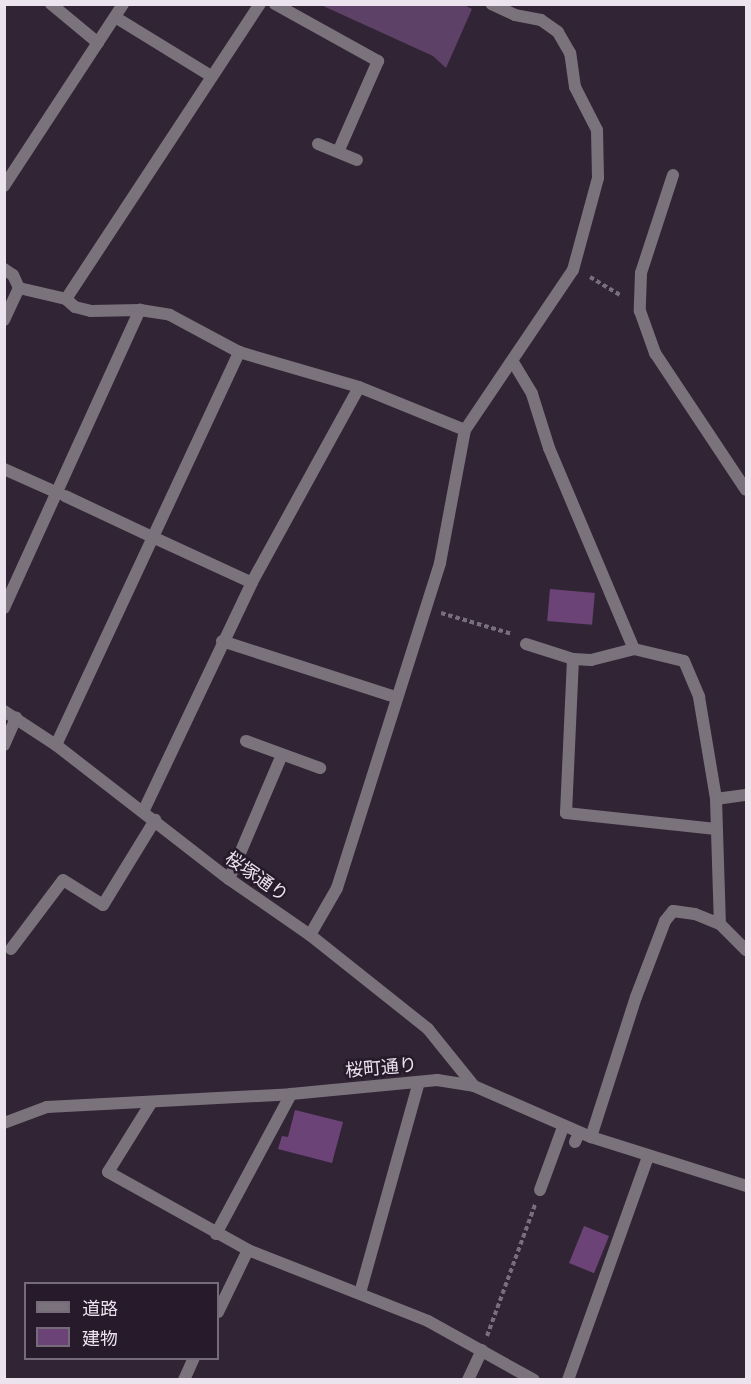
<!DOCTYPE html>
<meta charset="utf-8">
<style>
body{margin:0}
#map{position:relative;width:751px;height:1384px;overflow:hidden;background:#312535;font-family:"Exo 2","Noto Sans JP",sans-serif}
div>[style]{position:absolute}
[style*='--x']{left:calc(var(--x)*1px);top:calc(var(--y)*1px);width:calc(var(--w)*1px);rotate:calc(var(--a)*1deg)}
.green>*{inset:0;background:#5d4166}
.building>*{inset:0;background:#6b4377;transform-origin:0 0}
.path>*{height:4px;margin-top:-2px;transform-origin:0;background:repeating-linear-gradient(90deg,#796e7c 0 4.5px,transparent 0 7.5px)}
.service>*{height:12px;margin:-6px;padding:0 6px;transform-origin:6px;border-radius:6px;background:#7a737c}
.minor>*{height:12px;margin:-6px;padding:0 6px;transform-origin:6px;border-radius:6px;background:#7a737c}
span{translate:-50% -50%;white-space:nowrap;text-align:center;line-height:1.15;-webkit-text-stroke:5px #271b2b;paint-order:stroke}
.street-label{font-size:18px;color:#ebe3ee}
.frame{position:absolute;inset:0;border:6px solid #ebe3ee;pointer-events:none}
.legend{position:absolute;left:24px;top:1282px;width:195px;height:78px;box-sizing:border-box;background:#271b2b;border:2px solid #756b79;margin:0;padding:8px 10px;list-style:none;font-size:18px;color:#ebe3ee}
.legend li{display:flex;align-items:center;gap:12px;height:30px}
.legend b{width:30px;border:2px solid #756b79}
</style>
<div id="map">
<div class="green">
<i style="clip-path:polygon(464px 5px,472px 9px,446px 68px,433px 56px,321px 5px)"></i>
</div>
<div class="building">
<i style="left:550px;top:589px;width:45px;height:32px;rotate:5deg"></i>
<i style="clip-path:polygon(295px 1110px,343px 1122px,332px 1163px,278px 1149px,282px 1136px,288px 1137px)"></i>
<i style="left:584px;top:1226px;width:27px;height:40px;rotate:22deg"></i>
</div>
<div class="path">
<i style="--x:590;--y:277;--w:37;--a:31"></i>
<i style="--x:441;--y:613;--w:74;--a:16.5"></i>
<i style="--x:487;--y:1336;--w:140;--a:-69.9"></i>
</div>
<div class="service">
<i style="--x:51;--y:4;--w:61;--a:39.7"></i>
<i style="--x:4;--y:469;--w:51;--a:24.1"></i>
<i style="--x:65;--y:496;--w:92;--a:25.2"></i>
<i style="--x:159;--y:540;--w:96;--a:24.7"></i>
<i style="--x:222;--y:641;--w:182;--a:17.9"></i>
<i style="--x:526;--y:644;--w:49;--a:17.7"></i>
<i style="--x:246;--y:741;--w:79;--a:20"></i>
<i style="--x:4;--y:745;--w:30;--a:-66"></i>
<i style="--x:716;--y:799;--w:30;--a:-8"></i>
<i style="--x:229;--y:879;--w:135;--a:-66.9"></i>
<i style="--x:11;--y:949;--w:86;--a:-53"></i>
<i style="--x:63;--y:880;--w:47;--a:32"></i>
<i style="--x:103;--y:905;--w:100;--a:-58.5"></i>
<i style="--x:591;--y:1137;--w:147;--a:-72.2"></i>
<i style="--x:636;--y:997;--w:81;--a:-69.1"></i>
<i style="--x:665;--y:921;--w:13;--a:-51"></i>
<i style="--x:673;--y:911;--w:22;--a:8"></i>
<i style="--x:695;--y:914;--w:27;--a:22"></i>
<i style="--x:575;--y:1142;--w:10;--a:-66"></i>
<i style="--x:540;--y:1190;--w:67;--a:-69.9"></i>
<i style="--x:216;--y:1234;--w:159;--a:-61.8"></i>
<i style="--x:248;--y:1250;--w:193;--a:21.5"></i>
<i style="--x:428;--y:1321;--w:121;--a:29.1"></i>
<i style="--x:360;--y:1293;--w:219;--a:-74.4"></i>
<i style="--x:468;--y:1380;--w:33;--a:-65"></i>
</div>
<div class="minor">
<i style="--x:275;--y:4;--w:118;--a:29"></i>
<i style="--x:378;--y:61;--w:97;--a:113.7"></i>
<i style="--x:115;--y:17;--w:113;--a:31.6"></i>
<i style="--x:318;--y:144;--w:42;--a:22.3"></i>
<i style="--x:673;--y:175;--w:103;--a:108.1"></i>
<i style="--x:641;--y:273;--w:38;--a:92"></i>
<i style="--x:640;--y:311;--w:45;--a:70.3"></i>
<i style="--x:655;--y:353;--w:164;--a:56.4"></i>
<i style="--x:4;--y:186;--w:217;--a:-56.8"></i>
<i style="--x:4;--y:269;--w:11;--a:34"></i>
<i style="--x:13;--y:275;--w:14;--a:65"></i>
<i style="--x:19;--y:288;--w:48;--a:13.2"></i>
<i style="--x:66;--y:299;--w:353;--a:-56.7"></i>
<i style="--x:66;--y:299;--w:12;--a:42"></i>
<i style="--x:75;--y:307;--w:16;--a:14"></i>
<i style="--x:91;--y:311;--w:49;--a:-1.2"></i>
<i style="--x:140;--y:310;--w:30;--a:9"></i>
<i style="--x:170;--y:315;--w:78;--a:28.2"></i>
<i style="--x:239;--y:352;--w:125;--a:16.3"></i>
<i style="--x:359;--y:387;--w:114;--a:22.1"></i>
<i style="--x:4;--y:320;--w:35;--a:-65"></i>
<i style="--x:513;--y:362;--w:37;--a:59"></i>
<i style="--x:532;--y:394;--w:57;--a:72.5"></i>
<i style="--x:549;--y:448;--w:218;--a:67.1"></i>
<i style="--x:4;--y:608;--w:328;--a:-65.5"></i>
<i style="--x:4;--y:711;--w:62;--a:33.2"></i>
<i style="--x:56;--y:745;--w:219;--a:37.8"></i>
<i style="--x:229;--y:879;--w:98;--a:34.7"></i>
<i style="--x:310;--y:935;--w:151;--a:38.5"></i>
<i style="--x:428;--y:1029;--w:73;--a:51.1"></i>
<i style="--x:56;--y:745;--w:434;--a:-65"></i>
<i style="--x:143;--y:812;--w:255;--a:-64.6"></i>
<i style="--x:252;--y:582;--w:222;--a:-61.2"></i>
<i style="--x:716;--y:829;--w:151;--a:-173.9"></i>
<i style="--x:566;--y:813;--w:154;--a:-87.4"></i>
<i style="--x:573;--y:659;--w:18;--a:3"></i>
<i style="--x:591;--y:660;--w:44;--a:-14.3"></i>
<i style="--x:634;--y:649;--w:51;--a:13.5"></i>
<i style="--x:684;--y:661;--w:39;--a:67"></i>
<i style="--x:699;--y:697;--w:103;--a:80.5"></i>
<i style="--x:716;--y:799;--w:125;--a:88.2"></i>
<i style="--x:720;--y:924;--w:37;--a:45"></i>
<i style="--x:310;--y:935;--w:54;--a:-60.1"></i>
<i style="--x:337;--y:888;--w:341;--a:-72.4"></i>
<i style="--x:440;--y:563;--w:135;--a:-79.4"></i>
<i style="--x:465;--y:430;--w:193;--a:-56"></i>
<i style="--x:573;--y:270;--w:95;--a:-74.8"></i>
<i style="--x:598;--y:178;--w:48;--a:-91.2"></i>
<i style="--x:597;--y:130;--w:48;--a:-117.1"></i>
<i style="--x:575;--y:87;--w:34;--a:-98"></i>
<i style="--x:570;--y:53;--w:24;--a:-120"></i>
<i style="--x:558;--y:32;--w:21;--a:-145"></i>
<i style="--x:541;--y:20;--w:26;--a:-169"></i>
<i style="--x:515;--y:15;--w:26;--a:-155"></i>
<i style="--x:151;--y:1103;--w:81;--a:121.9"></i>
<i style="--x:108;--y:1172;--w:160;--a:29.1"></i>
<i style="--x:248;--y:1250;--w:69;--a:115.8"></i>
<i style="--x:4;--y:1123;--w:46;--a:-20.4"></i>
<i style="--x:47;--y:1107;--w:244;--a:-3"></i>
<i style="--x:291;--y:1094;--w:147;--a:-5.5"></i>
<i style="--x:437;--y:1080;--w:37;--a:9"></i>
<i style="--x:474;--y:1086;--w:128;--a:23.6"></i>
<i style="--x:591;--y:1137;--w:163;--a:17.5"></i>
<i style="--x:184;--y:1380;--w:24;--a:-66"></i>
<i style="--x:568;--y:1380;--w:238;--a:-70.3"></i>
</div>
<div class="street-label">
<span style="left:257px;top:876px;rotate:35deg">桜塚通り</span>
<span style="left:381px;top:1067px;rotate:-5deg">桜町通り</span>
</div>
<div class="frame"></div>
<ul class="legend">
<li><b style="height:8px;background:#7a737c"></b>道路</li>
<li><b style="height:16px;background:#6b4377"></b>建物</li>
</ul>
</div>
